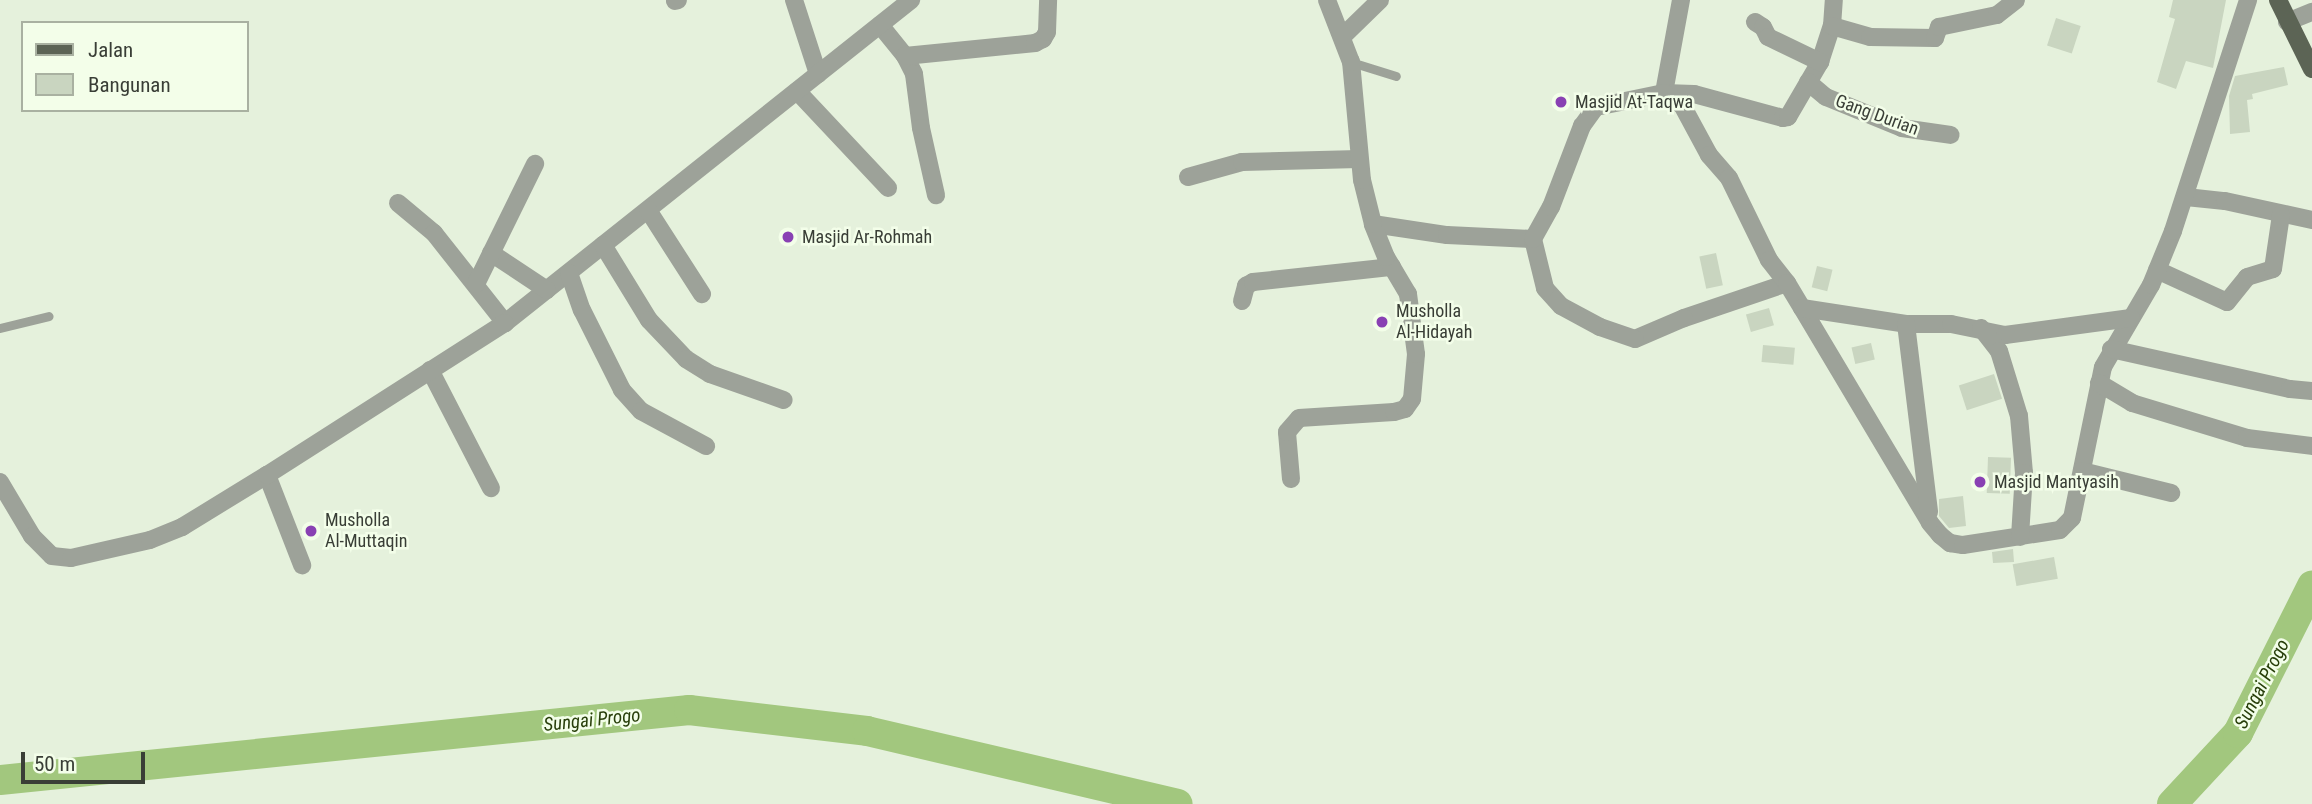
<!DOCTYPE html>
<style>
body{margin:0}
#map{position:relative;width:2312px;height:804px;overflow:hidden;background:#e5f1dc;font-family:"Roboto Condensed",sans-serif}
div>[style]{position:absolute}
[style*='--x']{left:calc(var(--x)*1px);top:calc(var(--y)*1px);width:calc(var(--w)*1px);rotate:calc(var(--a)*1deg)}
.river>*{height:30px;margin:-15px;padding:0 15px;transform-origin:15px;border-radius:15px;background:#a2c77e}
.building>*{inset:0;background:#c9d5c0;transform-origin:0 0}
.service>*{height:9px;margin:-4.5px;padding:0 4.5px;transform-origin:4.5px;border-radius:4.5px;background:#9da299}
.minor>*{height:18px;margin:-9px;padding:0 9px;transform-origin:9px;border-radius:9px;background:#9da299}
.primary>*{height:18px;margin:-9px;padding:0 9px;transform-origin:9px;border-radius:9px;background:#5c6455}
.dots>*{width:19px;height:19px;translate:-50% -50%;box-sizing:border-box;border:4px solid #f3fee9;border-radius:50%}
span{translate:-50% -50%;white-space:nowrap;text-align:center;line-height:1.15;-webkit-text-stroke:5px #f3fee9;paint-order:stroke}
.poi-label{font-size:18px;color:#393e36}
.left{translate:0 -50%;text-align:left}
.street-label{font-size:18px;color:#393e36}
.water-label{font-size:19px;color:#283f0a;font-style:italic}
.legend{position:absolute;left:21px;top:21px;width:228px;height:91px;box-sizing:border-box;background:#f3fee9;border:2px solid #a9b1a1;margin:0;padding:9px 12px;list-style:none;font-size:21px;color:#393e36}
.legend li{display:flex;align-items:center;gap:14px;height:35px}
.legend b{width:35px;border:2px solid #a9b1a1}
.scale{position:absolute;left:21px;top:752px;width:124px;height:32px;box-sizing:border-box;border:4px solid #393e36;border-top:0;padding-left:9px;font-size:21px;line-height:24px;white-space:nowrap;color:#393e36;-webkit-text-stroke:5px #f3fee9;paint-order:stroke}
</style>
<div id="map">
<div class="river">
<i style="--x:0;--y:780;--w:693;--a:-5.8"></i>
<i style="--x:689;--y:710;--w:179;--a:6.7"></i>
<i style="--x:867;--y:731;--w:319;--a:13.2"></i>
<i style="--x:2172;--y:804;--w:97;--a:-47.1"></i>
<i style="--x:2238;--y:733;--w:165;--a:-63.3"></i>
</div>
<div class="building">
<i style="clip-path:polygon(2173px 0,2226px 0,2213px 68px,2186px 61px,2176px 89px,2157px 82px,2175px 19px,2169px 17px)"></i>
<i style="left:2056px;top:18px;width:26px;height:29px;rotate:18deg"></i>
<i style="clip-path:polygon(2284px 67px,2288px 85px,2252px 94px,2253px 99px,2247px 100px,2250px 132px,2230px 134px,2229px 96px,2235px 76px)"></i>
<i style="left:1716px;top:253px;width:33px;height:17px;rotate:78deg"></i>
<i style="left:1817px;top:266px;width:16px;height:22px;rotate:14deg"></i>
<i style="left:1769px;top:308px;width:18px;height:24px;rotate:74deg"></i>
<i style="left:1871px;top:343px;width:17px;height:20px;rotate:77deg"></i>
<i style="left:1763px;top:345px;width:32px;height:17px;rotate:5deg"></i>
<i style="left:1994px;top:374px;width:26px;height:37px;rotate:72deg"></i>
<i style="left:1988px;top:457px;width:23px;height:36px;rotate:2deg"></i>
<i style="clip-path:polygon(1963px 496px,1966px 526px,1949px 528px,1939px 516px,1939px 499px)"></i>
<i style="clip-path:polygon(2013px 549px,2014px 562px,1993px 563px,1992px 552px)"></i>
<i style="left:2054px;top:557px;width:22px;height:42px;rotate:80deg"></i>
</div>
<div class="service">
<i style="--x:1351;--y:62;--w:47;--a:17.3"></i>
<i style="--x:0;--y:328;--w:50;--a:-13.8"></i>
</div>
<div class="minor">
<i style="--x:794;--y:0;--w:78;--a:72"></i>
<i style="--x:1681;--y:0;--w:95;--a:100.4"></i>
<i style="--x:1664;--y:93;--w:30;--a:2"></i>
<i style="--x:1694;--y:94;--w:92;--a:15.1"></i>
<i style="--x:1783;--y:118;--w:5;--a:-11"></i>
<i style="--x:1788;--y:117;--w:64;--a:-59.8"></i>
<i style="--x:1820;--y:62;--w:38;--a:-72"></i>
<i style="--x:1832;--y:26;--w:26;--a:-86"></i>
<i style="--x:675;--y:1;--w:3;--a:-18"></i>
<i style="--x:1755;--y:22;--w:9;--a:32"></i>
<i style="--x:1763;--y:27;--w:11;--a:63"></i>
<i style="--x:1768;--y:37;--w:58;--a:25.7"></i>
<i style="--x:2287;--y:22;--w:27;--a:-22"></i>
<i style="--x:880;--y:25;--w:40;--a:51"></i>
<i style="--x:905;--y:56;--w:20;--a:63"></i>
<i style="--x:914;--y:74;--w:54;--a:82.6"></i>
<i style="--x:921;--y:128;--w:69;--a:77.4"></i>
<i style="--x:1832;--y:26;--w:40;--a:16"></i>
<i style="--x:1870;--y:37;--w:65;--a:0.9"></i>
<i style="--x:1935;--y:38;--w:12;--a:-70"></i>
<i style="--x:1939;--y:27;--w:59;--a:-11.7"></i>
<i style="--x:1997;--y:15;--w:24;--a:-38"></i>
<i style="--x:1342;--y:37;--w:53;--a:-44.2"></i>
<i style="--x:905;--y:56;--w:131;--a:-5.7"></i>
<i style="--x:1035;--y:43;--w:9;--a:-27"></i>
<i style="--x:1043;--y:39;--w:8;--a:-60"></i>
<i style="--x:1047;--y:32;--w:32;--a:-88"></i>
<i style="--x:1808;--y:82;--w:23;--a:40"></i>
<i style="--x:1826;--y:97;--w:82;--a:22.2"></i>
<i style="--x:1902;--y:128;--w:49;--a:8.1"></i>
<i style="--x:797;--y:91;--w:133;--a:46.8"></i>
<i style="--x:1188;--y:177;--w:56;--a:-15.5"></i>
<i style="--x:1242;--y:162;--w:117;--a:-1.5"></i>
<i style="--x:2186;--y:197;--w:39;--a:6"></i>
<i style="--x:2225;--y:201;--w:89;--a:12.3"></i>
<i style="--x:398;--y:203;--w:47;--a:39.8"></i>
<i style="--x:434;--y:233;--w:115;--a:51.7"></i>
<i style="--x:505;--y:323;--w:519;--a:-38.5"></i>
<i style="--x:648;--y:210;--w:100;--a:57.3"></i>
<i style="--x:1373;--y:224;--w:75;--a:8.5"></i>
<i style="--x:1447;--y:235;--w:86;--a:2.7"></i>
<i style="--x:603;--y:245;--w:88;--a:58.5"></i>
<i style="--x:649;--y:320;--w:54;--a:46.5"></i>
<i style="--x:686;--y:359;--w:28;--a:32"></i>
<i style="--x:710;--y:374;--w:78;--a:19.4"></i>
<i style="--x:491;--y:253;--w:67;--a:33.5"></i>
<i style="--x:2157;--y:270;--w:77;--a:24.6"></i>
<i style="--x:2227;--y:302;--w:32;--a:-51"></i>
<i style="--x:2247;--y:277;--w:27;--a:-17"></i>
<i style="--x:2273;--y:269;--w:55;--a:-81.6"></i>
<i style="--x:569;--y:273;--w:39;--a:71"></i>
<i style="--x:582;--y:310;--w:89;--a:63.4"></i>
<i style="--x:622;--y:390;--w:28;--a:48"></i>
<i style="--x:641;--y:411;--w:74;--a:28.3"></i>
<i style="--x:1787;--y:283;--w:109;--a:161.2"></i>
<i style="--x:1684;--y:318;--w:53;--a:156.8"></i>
<i style="--x:1635;--y:339;--w:37;--a:-161"></i>
<i style="--x:1600;--y:327;--w:44;--a:-151.7"></i>
<i style="--x:1561;--y:306;--w:24;--a:-132"></i>
<i style="--x:1545;--y:288;--w:50;--a:-103.8"></i>
<i style="--x:1533;--y:239;--w:37;--a:-61"></i>
<i style="--x:1551;--y:207;--w:87;--a:-69.1"></i>
<i style="--x:1582;--y:126;--w:24;--a:-54"></i>
<i style="--x:1596;--y:107;--w:69;--a:-11.6"></i>
<i style="--x:1664;--y:93;--w:22;--a:34"></i>
<i style="--x:1682;--y:105;--w:57;--a:61.6"></i>
<i style="--x:1709;--y:155;--w:30;--a:49"></i>
<i style="--x:1729;--y:178;--w:91;--a:64"></i>
<i style="--x:1769;--y:260;--w:29;--a:52"></i>
<i style="--x:1787;--y:283;--w:29;--a:59"></i>
<i style="--x:1802;--y:308;--w:250;--a:59.2"></i>
<i style="--x:1930;--y:523;--w:16;--a:50"></i>
<i style="--x:1940;--y:535;--w:13;--a:39"></i>
<i style="--x:1950;--y:543;--w:13;--a:9"></i>
<i style="--x:1963;--y:545;--w:98;--a:-8.8"></i>
<i style="--x:2060;--y:530;--w:17;--a:-45"></i>
<i style="--x:2072;--y:518;--w:154;--a:-78.4"></i>
<i style="--x:2103;--y:367;--w:95;--a:-59.7"></i>
<i style="--x:2151;--y:285;--w:58;--a:-67.8"></i>
<i style="--x:2173;--y:231;--w:243;--a:-72"></i>
<i style="--x:476;--y:284;--w:134;--a:-63.8"></i>
<i style="--x:1242;--y:301;--w:16;--a:-75"></i>
<i style="--x:1246;--y:286;--w:8;--a:-30"></i>
<i style="--x:1253;--y:282;--w:140;--a:-6.2"></i>
<i style="--x:1802;--y:308;--w:105;--a:8.7"></i>
<i style="--x:1906;--y:324;--w:45;--a:0"></i>
<i style="--x:1951;--y:324;--w:55;--a:11.5"></i>
<i style="--x:2005;--y:335;--w:127;--a:-7.7"></i>
<i style="--x:1906;--y:324;--w:189;--a:83"></i>
<i style="--x:1981;--y:328;--w:29;--a:52"></i>
<i style="--x:1999;--y:351;--w:68;--a:72.9"></i>
<i style="--x:2019;--y:416;--w:57;--a:85"></i>
<i style="--x:2024;--y:473;--w:64;--a:93.6"></i>
<i style="--x:2111;--y:349;--w:183;--a:12.6"></i>
<i style="--x:2290;--y:389;--w:22;--a:5"></i>
<i style="--x:430;--y:370;--w:133;--a:62.7"></i>
<i style="--x:2099;--y:383;--w:39;--a:31"></i>
<i style="--x:2132;--y:403;--w:120;--a:16.9"></i>
<i style="--x:2247;--y:438;--w:65;--a:7"></i>
<i style="--x:2082;--y:471;--w:92;--a:13.9"></i>
<i style="--x:267;--y:475;--w:97;--a:68.7"></i>
<i style="--x:1291;--y:479;--w:47;--a:-94.9"></i>
<i style="--x:1287;--y:432;--w:18;--a:-49"></i>
<i style="--x:1299;--y:418;--w:95;--a:-3.6"></i>
<i style="--x:1394;--y:412;--w:11;--a:-15"></i>
<i style="--x:1405;--y:409;--w:12;--a:-55"></i>
<i style="--x:1412;--y:399;--w:45;--a:-84.9"></i>
<i style="--x:1416;--y:354;--w:61;--a:-97.6"></i>
<i style="--x:1408;--y:294;--w:43;--a:-120.7"></i>
<i style="--x:1386;--y:257;--w:35;--a:-112"></i>
<i style="--x:1373;--y:224;--w:45;--a:-104"></i>
<i style="--x:1362;--y:180;--w:119;--a:-95.3"></i>
<i style="--x:1351;--y:62;--w:66;--a:-111.2"></i>
<i style="--x:0;--y:482;--w:63;--a:59.3"></i>
<i style="--x:32;--y:536;--w:28;--a:45"></i>
<i style="--x:52;--y:556;--w:19;--a:6"></i>
<i style="--x:71;--y:558;--w:81;--a:-12.8"></i>
<i style="--x:150;--y:540;--w:35;--a:-22"></i>
<i style="--x:182;--y:527;--w:100;--a:-31.5"></i>
<i style="--x:267;--y:475;--w:282;--a:-32.6"></i>
</div>
<div class="primary">
<i style="--x:2278;--y:0;--w:77;--a:63.8"></i>
</div>
<div class="dots">
<i style="left:1561px;top:102px;background:#8941b3"></i>
<i style="left:788px;top:237px;background:#8941b3"></i>
<i style="left:1382px;top:322px;background:#8941b3"></i>
<i style="left:1980px;top:482px;background:#8941b3"></i>
<i style="left:311px;top:531px;background:#8941b3"></i>
</div>
<div class="poi-label">
<span class="left" style="left:1575px;top:102px">Masjid At-Taqwa</span>
<span class="left" style="left:802px;top:237px">Masjid Ar-Rohmah</span>
<span class="left" style="left:1396px;top:322px">Musholla<br>Al-Hidayah</span>
<span class="left" style="left:1994px;top:482px">Masjid Mantyasih</span>
<span class="left" style="left:325px;top:531px">Musholla<br>Al-Muttaqin</span>
</div>
<div class="street-label">
<span style="left:1877px;top:115px;rotate:20deg">Gang Durian</span>
</div>
<div class="water-label">
<span style="left:2262px;top:684px;rotate:-63deg">Sungai Progo</span>
<span style="left:592px;top:720px;rotate:-6deg">Sungai Progo</span>
</div>
<ul class="legend">
<li><b style="height:9px;background:#5c6455"></b>Jalan</li>
<li><b style="height:19px;background:#c9d5c0"></b>Bangunan</li>
</ul>
<div class="scale">50 m</div>
</div>
